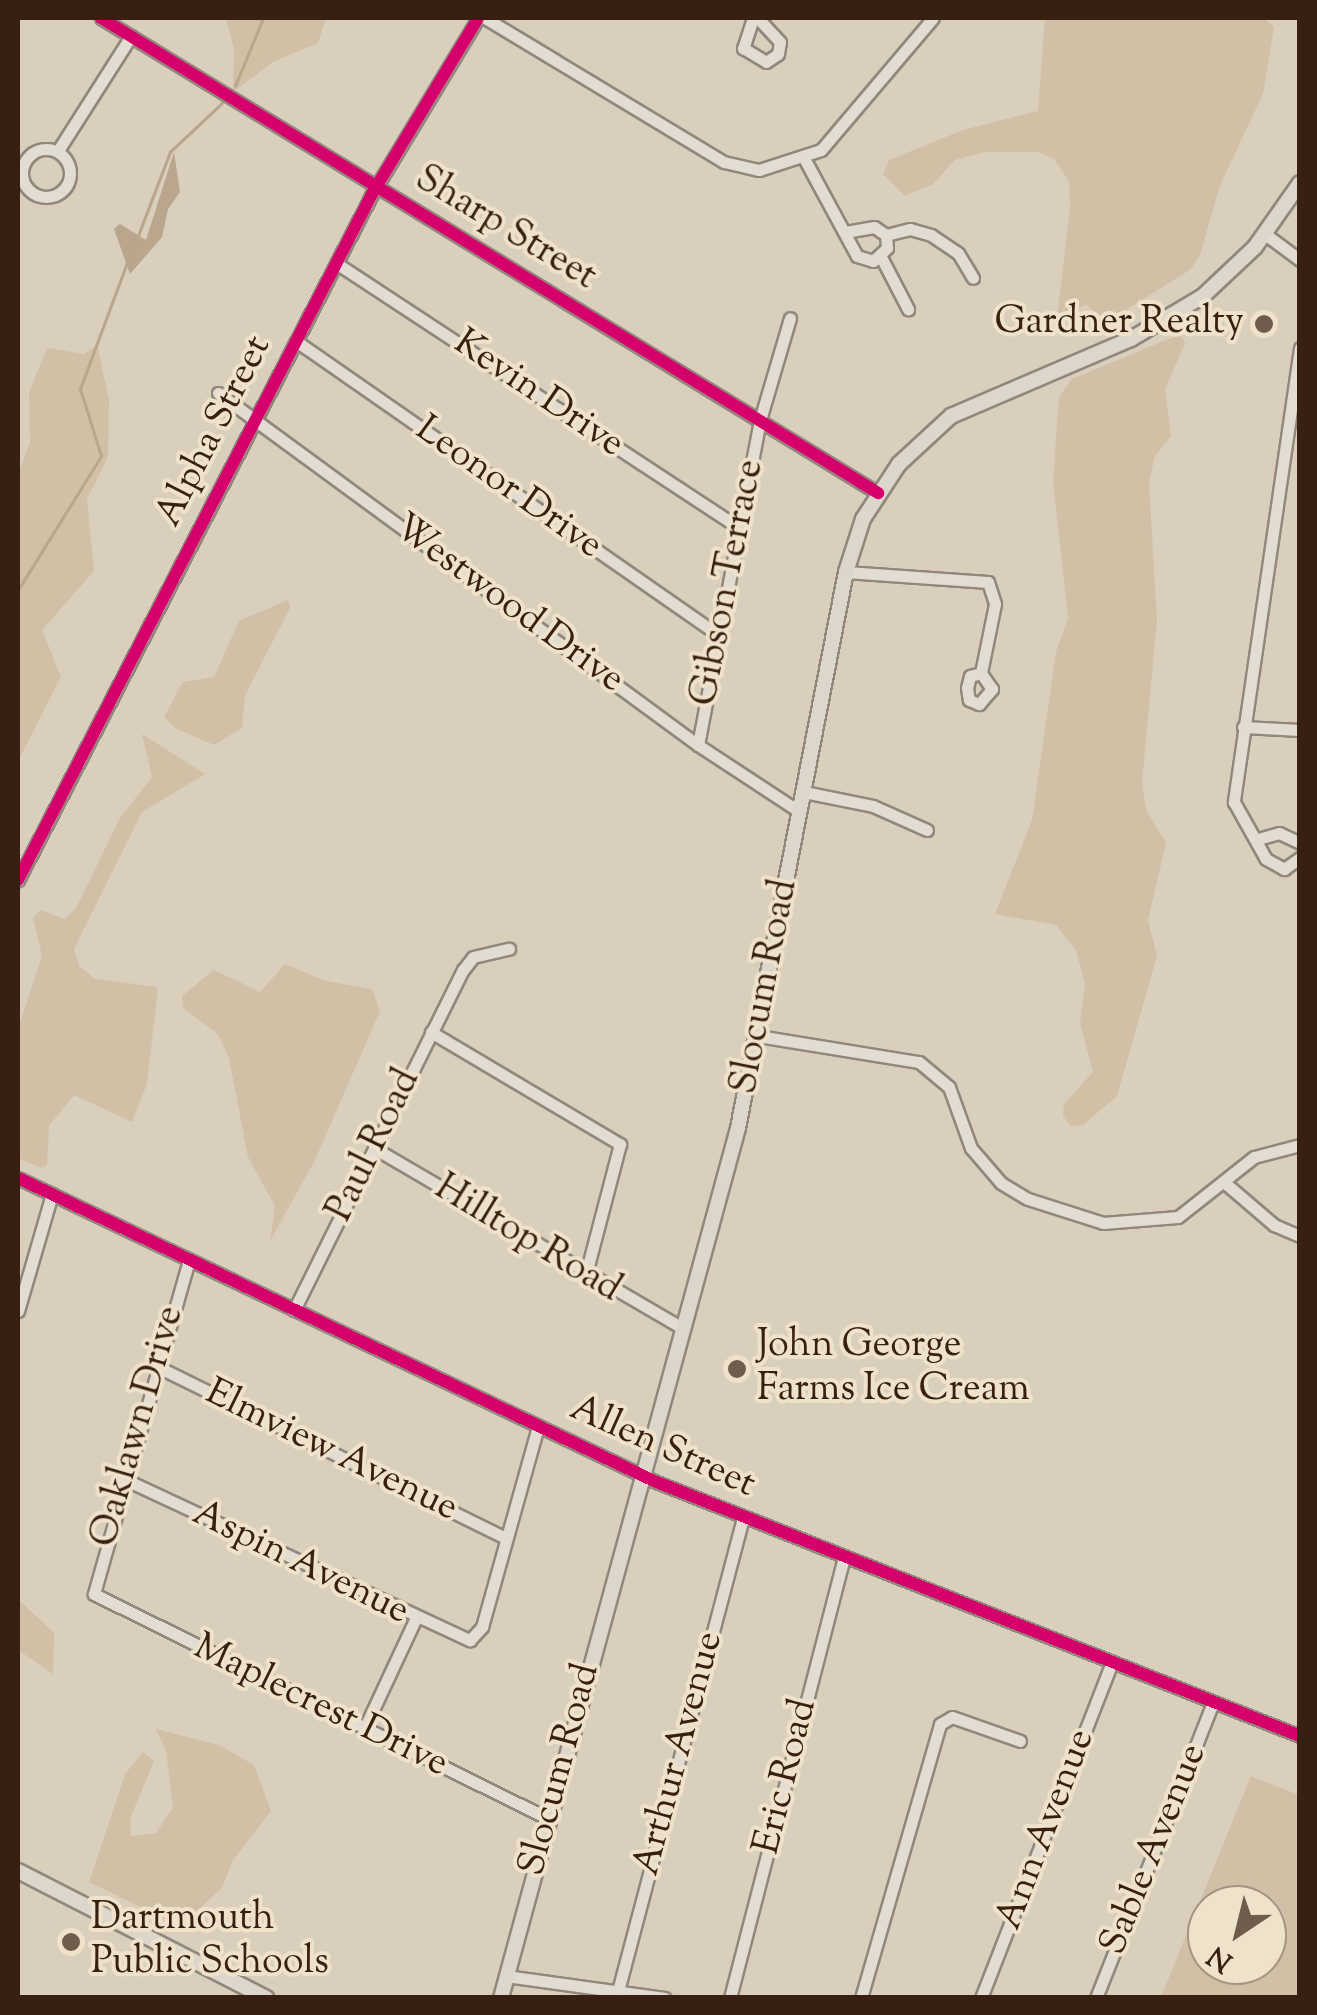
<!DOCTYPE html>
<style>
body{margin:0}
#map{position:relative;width:1317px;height:2015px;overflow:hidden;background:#dacebc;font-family:"Sorts Mill Goudy",serif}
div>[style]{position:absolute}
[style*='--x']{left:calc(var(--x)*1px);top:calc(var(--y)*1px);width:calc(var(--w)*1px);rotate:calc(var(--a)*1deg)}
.green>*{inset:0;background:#d1c0a6}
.water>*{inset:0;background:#b9a68d}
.stream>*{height:2.5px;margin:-1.25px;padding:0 1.25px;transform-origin:1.25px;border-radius:1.25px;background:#b9a68d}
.roads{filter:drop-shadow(2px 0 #91877b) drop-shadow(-2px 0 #91877b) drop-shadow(0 2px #91877b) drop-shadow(0 -2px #91877b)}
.minor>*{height:11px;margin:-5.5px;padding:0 5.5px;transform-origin:5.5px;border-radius:5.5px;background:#e2dcd3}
.minor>.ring{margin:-5.5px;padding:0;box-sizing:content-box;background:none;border:11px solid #e2dcd3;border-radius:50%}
.major>*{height:14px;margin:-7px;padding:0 7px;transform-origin:7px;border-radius:7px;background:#ddd6cb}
.cycleway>*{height:12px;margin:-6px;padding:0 6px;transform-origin:6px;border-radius:6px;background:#d6006c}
.dots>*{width:28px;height:28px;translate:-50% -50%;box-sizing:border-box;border:5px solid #efe2cb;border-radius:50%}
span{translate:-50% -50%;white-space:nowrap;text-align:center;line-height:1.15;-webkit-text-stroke:8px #efe2cb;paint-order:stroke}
.street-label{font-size:38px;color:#371f11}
.poi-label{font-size:38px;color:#371f11}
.right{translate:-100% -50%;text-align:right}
.left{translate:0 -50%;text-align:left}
.frame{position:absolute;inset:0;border:20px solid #371f11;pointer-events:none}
.north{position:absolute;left:1187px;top:1885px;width:100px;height:100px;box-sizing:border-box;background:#efe2cb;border:2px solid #a59481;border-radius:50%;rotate:215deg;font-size:28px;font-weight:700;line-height:40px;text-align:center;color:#371f11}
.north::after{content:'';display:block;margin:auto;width:35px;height:45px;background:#705c4d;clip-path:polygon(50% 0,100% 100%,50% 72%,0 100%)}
</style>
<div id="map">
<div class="green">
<i style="clip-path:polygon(226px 18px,326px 18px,318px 43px,273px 62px,233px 92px,234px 50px)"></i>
<i style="clip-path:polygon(1045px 18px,1264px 18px,1274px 27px,1263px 94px,1220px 185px,1200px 255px,1190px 270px,1108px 321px,1085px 304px,1065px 320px,1057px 318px,1070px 208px,1069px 181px,1054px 159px,1038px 152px,985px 152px,955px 160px,933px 184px,905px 196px,883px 174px,889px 160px,963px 130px,1038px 111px)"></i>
<i style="clip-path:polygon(1180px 334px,1185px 343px,1165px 389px,1171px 436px,1155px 456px,1149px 482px,1157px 620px,1142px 783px,1146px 810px,1166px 843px,1148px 920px,1157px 956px,1117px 1096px,1083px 1125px,1071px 1126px,1063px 1116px,1064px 1104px,1093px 1072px,1080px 1023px,1085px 984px,1076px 950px,1056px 925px,995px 914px,1032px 820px,1056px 652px,1068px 618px,1053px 482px,1059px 397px,1072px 379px)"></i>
<i style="clip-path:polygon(97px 345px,109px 400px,108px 457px,87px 499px,94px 571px,42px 630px,61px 677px,18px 761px,18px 475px,30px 442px,29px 392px,47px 348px,84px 354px)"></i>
<i style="clip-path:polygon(288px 600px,290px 608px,245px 695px,242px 728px,214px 745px,175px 728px,164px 717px,183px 682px,214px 677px,239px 621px)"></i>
<i style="clip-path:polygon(142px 734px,205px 774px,142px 812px,74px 949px,79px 966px,95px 979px,158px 987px,147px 1084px,132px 1122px,74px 1095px,49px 1126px,47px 1165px,41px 1168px,18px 1158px,18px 1029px,42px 956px,33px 918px,40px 910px,65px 919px,76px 908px,120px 818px,152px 777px)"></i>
<i style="clip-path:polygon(285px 964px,325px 981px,372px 989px,380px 1011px,315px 1160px,270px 1241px,275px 1206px,248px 1157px,229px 1058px,218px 1034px,183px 1008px,182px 996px,214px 970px,260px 992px)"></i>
<i style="clip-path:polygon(18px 1599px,54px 1633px,53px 1674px,18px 1650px)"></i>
<i style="clip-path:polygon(156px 1729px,219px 1745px,254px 1765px,271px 1811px,233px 1860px,222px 1888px,180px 1926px,89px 1882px,125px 1774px,143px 1752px,154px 1761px,130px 1819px,131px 1836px,156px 1833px,173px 1807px,166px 1751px)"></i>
<i style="clip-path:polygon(evenodd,1251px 1776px,1299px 1795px,1299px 1997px,1161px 1997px,1251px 1776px,1207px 1905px,1267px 1905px,1267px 1965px,1207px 1965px,1207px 1905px)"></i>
</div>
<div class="water">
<i style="clip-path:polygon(174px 152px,180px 192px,168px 209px,162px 237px,130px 274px,114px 229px,120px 224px,146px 240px)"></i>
</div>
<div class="stream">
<i style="--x:235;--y:86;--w:74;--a:-67.6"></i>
<i style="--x:136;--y:241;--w:95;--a:-69.1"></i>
<i style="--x:170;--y:152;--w:71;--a:-43.3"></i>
<i style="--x:18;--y:590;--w:158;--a:-58.2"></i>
<i style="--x:101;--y:456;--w:70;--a:-107.4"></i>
<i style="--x:80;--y:389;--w:141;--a:-69.6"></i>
</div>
<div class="roads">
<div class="minor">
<i style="--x:101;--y:18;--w:911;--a:31.44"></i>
<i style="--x:485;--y:18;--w:279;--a:31.1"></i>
<i style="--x:724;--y:162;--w:36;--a:13"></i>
<i style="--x:759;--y:170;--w:65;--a:-17.9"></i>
<i style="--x:821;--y:150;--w:173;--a:-49.7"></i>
<i style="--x:753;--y:18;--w:32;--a:108"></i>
<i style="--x:743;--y:48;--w:27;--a:31"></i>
<i style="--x:766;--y:62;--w:14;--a:-34"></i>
<i style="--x:778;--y:54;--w:12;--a:-81"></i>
<i style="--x:780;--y:42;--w:33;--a:-133"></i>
<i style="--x:59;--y:149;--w:134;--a:-57.5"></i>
<i class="ring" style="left:22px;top:149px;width:37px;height:37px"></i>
<i style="--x:805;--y:160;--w:109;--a:61.6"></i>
<i style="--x:857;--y:256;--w:17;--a:17"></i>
<i style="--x:873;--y:261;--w:19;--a:-43"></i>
<i style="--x:887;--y:248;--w:13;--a:-94"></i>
<i style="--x:886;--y:235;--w:14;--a:-146"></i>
<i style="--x:874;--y:227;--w:29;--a:170"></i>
<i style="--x:1265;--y:234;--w:44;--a:36.6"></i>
<i style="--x:886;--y:235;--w:25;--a:-14"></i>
<i style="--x:910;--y:229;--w:22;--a:16"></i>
<i style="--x:931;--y:235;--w:32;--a:34"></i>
<i style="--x:958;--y:253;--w:29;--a:59"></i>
<i style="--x:881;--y:257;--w:59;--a:62.6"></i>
<i style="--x:336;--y:263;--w:482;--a:33.3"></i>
<i style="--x:296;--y:341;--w:517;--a:34.83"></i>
<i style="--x:1300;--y:348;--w:459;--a:98.3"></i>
<i style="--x:1234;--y:802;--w:65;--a:60.7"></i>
<i style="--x:1266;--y:859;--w:21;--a:29"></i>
<i style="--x:1284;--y:869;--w:19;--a:-35"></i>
<i style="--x:218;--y:393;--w:595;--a:36.25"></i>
<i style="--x:698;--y:745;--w:122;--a:33.3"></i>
<i style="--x:846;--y:572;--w:142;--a:4"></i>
<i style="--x:988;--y:582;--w:23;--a:72"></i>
<i style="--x:995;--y:604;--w:70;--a:101.5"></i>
<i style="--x:981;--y:673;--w:11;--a:165"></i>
<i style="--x:970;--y:676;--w:12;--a:104"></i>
<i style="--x:967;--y:688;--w:12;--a:81"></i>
<i style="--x:969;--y:700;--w:11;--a:22"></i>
<i style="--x:979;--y:704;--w:20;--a:-49"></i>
<i style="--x:992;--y:689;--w:19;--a:-125"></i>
<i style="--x:1243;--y:727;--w:57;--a:3"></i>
<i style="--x:698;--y:745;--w:331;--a:-79.2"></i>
<i style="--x:760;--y:420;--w:106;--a:-73.6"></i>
<i style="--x:804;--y:792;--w:70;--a:11.5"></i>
<i style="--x:873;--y:806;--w:59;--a:24"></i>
<i style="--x:1258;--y:839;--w:22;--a:-16"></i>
<i style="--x:1279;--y:833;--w:23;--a:25"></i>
<i style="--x:18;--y:880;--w:772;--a:-62.7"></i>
<i style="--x:372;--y:194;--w:205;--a:-58.9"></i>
<i style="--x:431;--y:1032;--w:220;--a:30.7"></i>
<i style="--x:620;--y:1144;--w:134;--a:104.7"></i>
<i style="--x:758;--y:1036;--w:163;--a:9.2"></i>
<i style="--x:919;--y:1062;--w:39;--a:40"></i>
<i style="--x:949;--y:1087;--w:65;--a:70.2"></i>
<i style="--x:971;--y:1148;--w:46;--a:49.4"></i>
<i style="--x:1001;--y:1183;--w:31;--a:31"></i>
<i style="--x:1028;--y:1199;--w:79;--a:17.7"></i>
<i style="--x:1103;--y:1223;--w:75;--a:-4.6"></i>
<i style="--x:1178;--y:1217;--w:97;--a:-38.3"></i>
<i style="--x:1254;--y:1157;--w:48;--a:-14.6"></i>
<i style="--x:374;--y:1148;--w:357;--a:30.3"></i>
<i style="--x:18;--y:1178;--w:704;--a:25.47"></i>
<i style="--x:654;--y:1481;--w:695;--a:21.54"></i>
<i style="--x:1225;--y:1183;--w:65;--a:40.6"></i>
<i style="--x:1274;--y:1225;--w:28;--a:23"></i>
<i style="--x:189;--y:1260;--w:347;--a:105.9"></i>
<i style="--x:94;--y:1594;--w:505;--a:26.31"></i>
<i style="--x:294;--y:1310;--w:380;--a:-63.6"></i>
<i style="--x:463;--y:970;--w:16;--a:-52"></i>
<i style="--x:473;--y:957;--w:37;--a:-13"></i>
<i style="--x:18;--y:1311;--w:122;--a:-73.8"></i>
<i style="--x:156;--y:1366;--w:390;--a:26.2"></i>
<i style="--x:124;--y:1479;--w:382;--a:25"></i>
<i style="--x:470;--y:1640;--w:18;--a:-47"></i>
<i style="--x:482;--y:1627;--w:209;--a:-74.4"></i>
<i style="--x:365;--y:1727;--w:118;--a:-65"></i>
<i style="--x:506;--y:1976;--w:160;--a:7.9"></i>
<i style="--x:618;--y:1991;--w:490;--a:-75.2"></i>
<i style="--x:730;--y:1998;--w:455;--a:-75.5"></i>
<i style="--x:861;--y:1998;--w:285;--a:-73.9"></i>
<i style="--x:940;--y:1724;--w:14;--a:-30"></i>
<i style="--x:952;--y:1717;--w:72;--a:19.4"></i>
<i style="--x:981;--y:1998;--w:361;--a:-68.7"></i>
<i style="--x:1096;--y:1998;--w:318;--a:-68.4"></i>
</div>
<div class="major">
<i style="--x:18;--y:1871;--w:279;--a:27.1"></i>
<i style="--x:501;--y:1998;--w:902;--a:-74.76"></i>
<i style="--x:738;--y:1128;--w:566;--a:-79.01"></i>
<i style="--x:846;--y:572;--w:56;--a:-72.2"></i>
<i style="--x:863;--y:519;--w:66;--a:-56.8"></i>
<i style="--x:899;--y:464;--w:71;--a:-42.7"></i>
<i style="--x:951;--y:416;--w:196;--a:-23.2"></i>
<i style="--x:1131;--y:339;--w:84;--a:-30.8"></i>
<i style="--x:1203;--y:296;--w:71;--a:-43.3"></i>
<i style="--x:1255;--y:247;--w:78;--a:-54.9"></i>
</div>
</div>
<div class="cycleway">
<i style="--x:101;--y:18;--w:911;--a:31.44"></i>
<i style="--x:18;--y:880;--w:772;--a:-62.7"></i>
<i style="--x:372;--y:194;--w:205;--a:-58.9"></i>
<i style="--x:18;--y:1178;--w:704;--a:25.47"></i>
<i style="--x:654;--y:1481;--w:695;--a:21.54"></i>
</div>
<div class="dots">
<i style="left:1264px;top:324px;background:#705c4d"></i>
<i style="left:737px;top:1369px;background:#705c4d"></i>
<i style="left:71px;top:1942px;background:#705c4d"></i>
</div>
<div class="street-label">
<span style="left:505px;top:229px;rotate:31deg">Sharp Street</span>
<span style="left:538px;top:395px;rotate:34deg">Kevin Drive</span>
<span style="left:215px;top:432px;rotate:-63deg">Alpha Street</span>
<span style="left:508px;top:489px;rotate:35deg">Leonor Drive</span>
<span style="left:729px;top:583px;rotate:-79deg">Gibson Terrace</span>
<span style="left:508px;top:605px;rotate:36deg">Westwood Drive</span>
<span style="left:766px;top:987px;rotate:-79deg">Slocum Road</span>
<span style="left:375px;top:1146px;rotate:-64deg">Paul Road</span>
<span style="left:527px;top:1240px;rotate:31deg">Hilltop Road</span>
<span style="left:139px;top:1427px;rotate:-74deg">Oaklawn Drive</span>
<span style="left:662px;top:1448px;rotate:24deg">Allen Street</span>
<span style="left:331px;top:1452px;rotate:26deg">Elmview Avenue</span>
<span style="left:300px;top:1564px;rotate:26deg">Aspin Avenue</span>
<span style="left:320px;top:1707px;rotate:26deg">Maplecrest Drive</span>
<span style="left:680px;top:1754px;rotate:-75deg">Arthur Avenue</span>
<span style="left:561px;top:1770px;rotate:-75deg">Slocum Road</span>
<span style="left:787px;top:1777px;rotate:-76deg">Eric Road</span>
<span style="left:1047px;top:1830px;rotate:-69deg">Ann Avenue</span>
<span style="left:1155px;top:1850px;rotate:-68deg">Sable Avenue</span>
</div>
<div class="poi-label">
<span class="right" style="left:1244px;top:324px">Gardner Realty</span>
<span class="left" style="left:757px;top:1369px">John George<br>Farms Ice Cream</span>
<span class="left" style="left:91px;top:1942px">Dartmouth<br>Public Schools</span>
</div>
<div class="frame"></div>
<div class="north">N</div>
</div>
